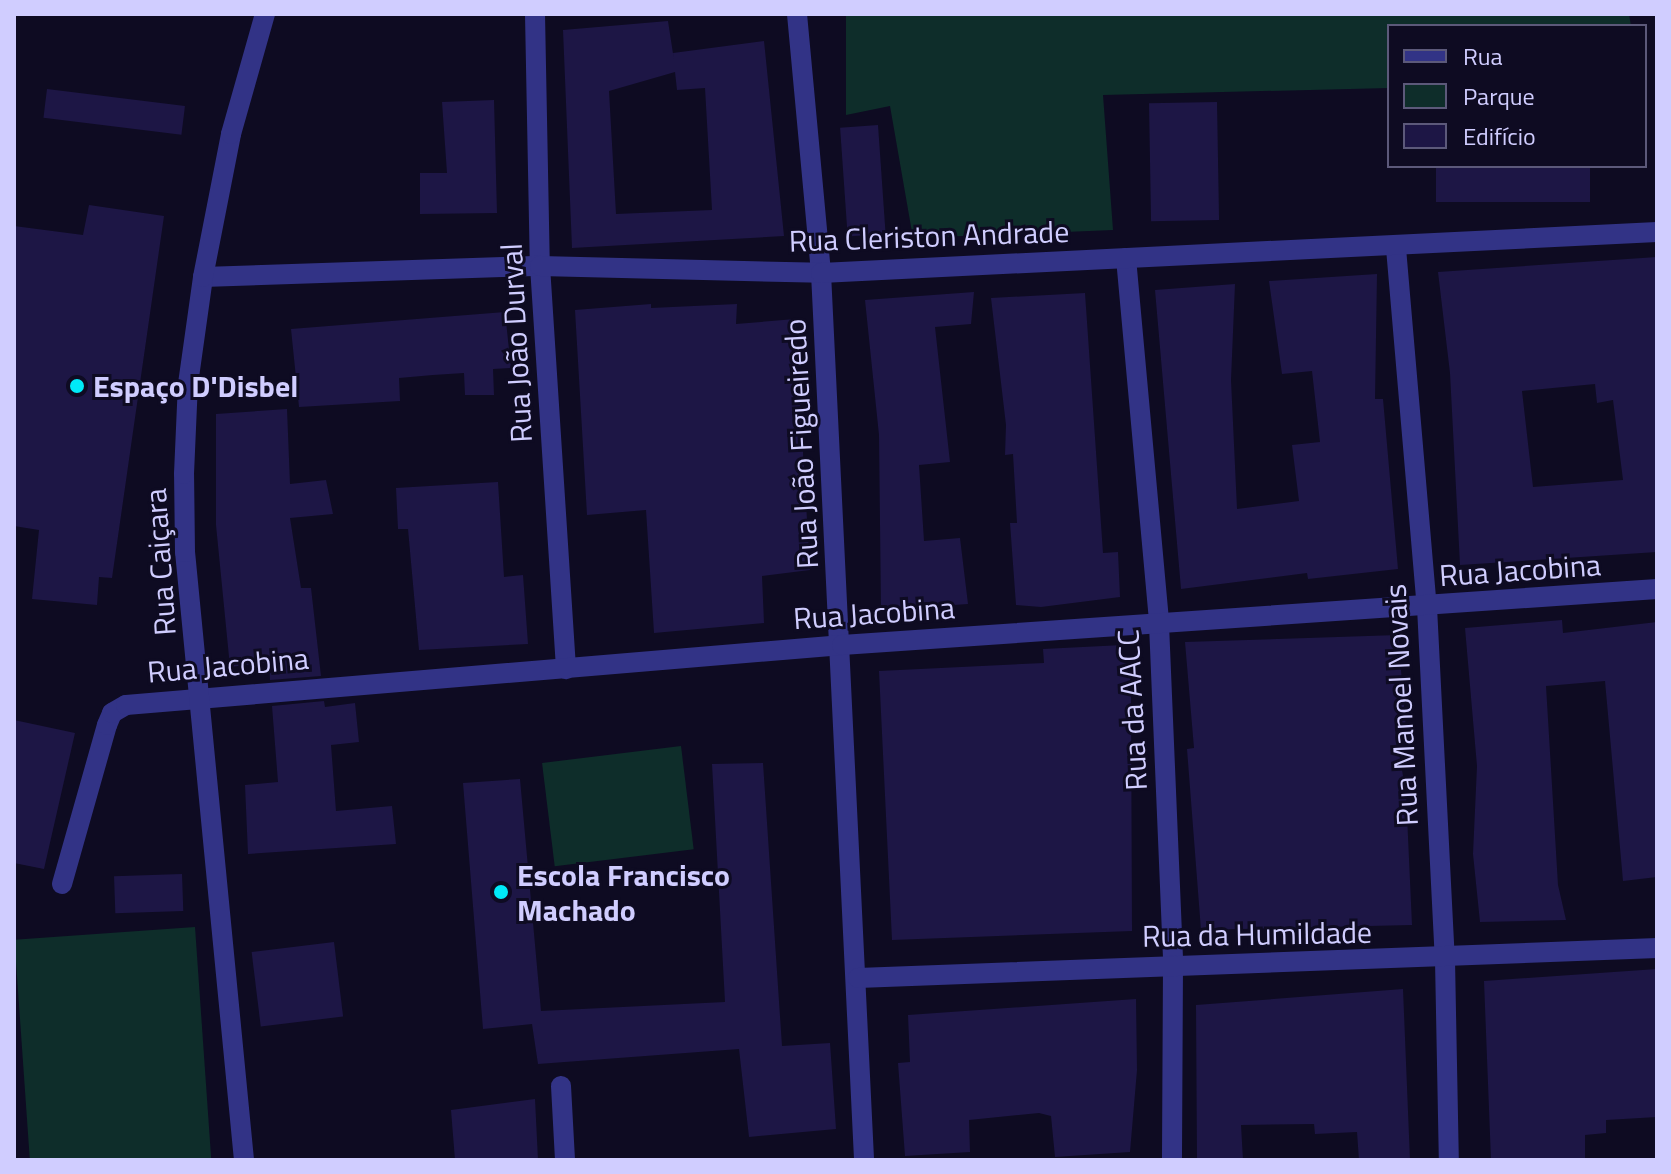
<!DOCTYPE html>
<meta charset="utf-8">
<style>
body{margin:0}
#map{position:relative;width:1671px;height:1174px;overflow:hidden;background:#0e0b22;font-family:"Titillium Web",sans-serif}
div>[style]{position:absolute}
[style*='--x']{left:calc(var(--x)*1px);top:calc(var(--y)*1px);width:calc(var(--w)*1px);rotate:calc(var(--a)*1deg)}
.green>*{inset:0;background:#0e2d2a;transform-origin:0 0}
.building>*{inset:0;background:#1d1645;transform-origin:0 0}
.minor>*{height:20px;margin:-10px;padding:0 10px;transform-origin:10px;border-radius:10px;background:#323386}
.dots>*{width:22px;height:22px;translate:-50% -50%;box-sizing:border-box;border:4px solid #0e0b22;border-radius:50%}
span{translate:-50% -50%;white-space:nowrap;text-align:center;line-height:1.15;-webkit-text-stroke:6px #0e0b22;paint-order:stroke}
.street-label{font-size:30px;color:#d0cdff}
.poi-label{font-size:30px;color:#d0cdff;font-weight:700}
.left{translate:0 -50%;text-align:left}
.frame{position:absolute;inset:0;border:16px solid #d0cdff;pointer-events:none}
.legend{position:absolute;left:1387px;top:24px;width:260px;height:144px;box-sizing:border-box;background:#0e0b22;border:2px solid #5c597a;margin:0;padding:10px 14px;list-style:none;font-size:24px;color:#d0cdff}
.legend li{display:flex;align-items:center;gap:16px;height:40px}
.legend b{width:40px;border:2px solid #5c597a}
</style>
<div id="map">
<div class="green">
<i style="clip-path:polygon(846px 14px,1629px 14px,1631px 26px,1389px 26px,1389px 88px,1103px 95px,1113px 230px,913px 238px,890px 106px,846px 115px)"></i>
<i style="left:681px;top:746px;width:104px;height:140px;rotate:83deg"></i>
<i style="left:195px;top:927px;width:234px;height:181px;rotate:86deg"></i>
</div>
<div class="building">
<i style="clip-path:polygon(evenodd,668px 21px,674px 60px,673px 53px,764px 41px,784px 236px,572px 248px,563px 30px,668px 21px,675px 72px,677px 90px,705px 88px,712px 210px,616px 214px,609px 91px,675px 72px)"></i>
<i style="left:47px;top:89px;width:139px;height:29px;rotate:7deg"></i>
<i style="clip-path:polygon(494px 100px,497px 213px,420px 214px,420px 173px,447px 173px,442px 102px)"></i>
<i style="left:1217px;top:102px;width:118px;height:68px;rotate:89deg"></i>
<i style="left:878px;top:125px;width:109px;height:38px;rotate:86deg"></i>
<i style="left:1436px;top:166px;width:154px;height:36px"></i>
<i style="clip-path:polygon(89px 205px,164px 216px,112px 578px,99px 577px,97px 605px,32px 599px,39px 530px,14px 526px,14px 226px,83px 235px)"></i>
<i style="clip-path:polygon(evenodd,1657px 257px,1657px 552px,1460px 565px,1450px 373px,1438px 272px,1657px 257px,1595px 384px,1597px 403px,1613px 400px,1623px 480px,1533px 487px,1522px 391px,1595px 384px)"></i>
<i style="clip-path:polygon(1377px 274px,1375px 399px,1383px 399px,1398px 569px,1308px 579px,1307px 573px,1181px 589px,1155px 290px,1235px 284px,1231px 380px,1237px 509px,1299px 501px,1292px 445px,1320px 442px,1312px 371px,1282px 374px,1269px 281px)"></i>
<i style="clip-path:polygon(974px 292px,971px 324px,935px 327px,950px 462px,919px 465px,924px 541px,960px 538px,968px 604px,881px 610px,879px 435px,865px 300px)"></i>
<i style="clip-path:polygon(1085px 293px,1103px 553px,1118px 552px,1120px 597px,1041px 607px,1016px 605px,1010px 523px,1017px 523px,1013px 454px,1005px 455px,1006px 425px,991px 298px)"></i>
<i style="clip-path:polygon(651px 304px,651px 308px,737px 304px,736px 324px,795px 319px,810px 570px,762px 576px,764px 623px,654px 633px,646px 510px,587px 515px,575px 310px)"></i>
<i style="clip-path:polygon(505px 312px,511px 368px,493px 369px,494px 395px,465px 395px,464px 373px,433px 375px,399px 378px,400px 401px,299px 407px,291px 329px)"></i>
<i style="clip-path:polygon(287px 409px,290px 484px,326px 480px,333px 514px,290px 518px,301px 588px,311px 588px,321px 676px,270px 680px,269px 662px,230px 667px,216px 525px,216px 414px)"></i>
<i style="clip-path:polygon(498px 482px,504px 577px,523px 575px,528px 644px,419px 650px,408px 529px,398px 529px,396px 488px)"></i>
<i style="clip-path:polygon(1562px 620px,1563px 633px,1657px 622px,1657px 877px,1623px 881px,1605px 681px,1546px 686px,1558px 885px,1566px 920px,1480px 922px,1473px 854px,1477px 766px,1465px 628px)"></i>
<i style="clip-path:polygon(1398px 635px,1406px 729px,1395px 730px,1406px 793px,1412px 925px,1201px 930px,1187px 749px,1194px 748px,1185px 642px)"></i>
<i style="clip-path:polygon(1123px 645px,1123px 656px,1129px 655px,1131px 695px,1132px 931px,892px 940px,879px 671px,1044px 663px,1043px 649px)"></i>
<i style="clip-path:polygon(324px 701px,325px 707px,355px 703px,359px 742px,331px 745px,336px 811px,392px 806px,396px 844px,248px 854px,245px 785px,278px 782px,272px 706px)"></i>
<i style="clip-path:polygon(14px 720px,75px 733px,44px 869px,14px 863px)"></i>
<i style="clip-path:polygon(763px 763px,782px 1046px,830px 1043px,836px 1129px,749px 1137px,739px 1049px,538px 1064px,532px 1024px,483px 1029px,463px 783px,520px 779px,541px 1011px,725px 1002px,712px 764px)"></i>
<i style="left:182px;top:874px;width:37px;height:68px;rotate:88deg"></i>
<i style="left:334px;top:942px;width:75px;height:83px;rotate:83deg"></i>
<i style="clip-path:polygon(1657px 969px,1657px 1117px,1606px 1120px,1606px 1133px,1585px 1135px,1585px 1160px,1491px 1160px,1484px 981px)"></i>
<i style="clip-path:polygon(1403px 989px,1410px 1160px,1359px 1160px,1357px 1132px,1315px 1134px,1314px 1124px,1241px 1125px,1243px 1160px,1197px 1160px,1196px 1005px)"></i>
<i style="clip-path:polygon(1136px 999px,1137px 1070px,1130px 1152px,1055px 1157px,1051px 1116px,1039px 1113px,969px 1120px,970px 1152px,905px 1156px,898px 1063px,910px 1062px,908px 1015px)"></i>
<i style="clip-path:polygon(535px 1099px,538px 1160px,455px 1160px,451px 1110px)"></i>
</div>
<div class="minor">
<i style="--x:535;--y:14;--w:252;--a:88.9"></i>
<i style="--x:540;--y:266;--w:404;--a:86.3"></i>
<i style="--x:797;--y:14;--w:260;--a:84.7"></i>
<i style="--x:821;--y:273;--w:888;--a:87.22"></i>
<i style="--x:1396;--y:248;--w:360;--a:85.1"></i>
<i style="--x:1427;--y:607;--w:353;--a:87.1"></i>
<i style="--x:1445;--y:960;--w:200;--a:88.9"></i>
<i style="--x:1126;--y:258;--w:367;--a:84.8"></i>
<i style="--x:1159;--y:624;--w:341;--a:87.6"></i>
<i style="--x:1173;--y:965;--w:195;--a:90.3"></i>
<i style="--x:203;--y:277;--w:337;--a:-1.9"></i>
<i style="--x:540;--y:266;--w:281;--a:1.4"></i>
<i style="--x:821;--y:273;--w:837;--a:-2.81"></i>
<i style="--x:62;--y:884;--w:165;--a:-74.2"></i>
<i style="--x:107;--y:725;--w:13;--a:-67"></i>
<i style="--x:112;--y:713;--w:16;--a:-30"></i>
<i style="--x:126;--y:705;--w:719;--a:-4.79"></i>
<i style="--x:842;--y:645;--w:817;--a:-3.93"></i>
<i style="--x:858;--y:978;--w:800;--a:-2.15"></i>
<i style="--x:561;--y:1086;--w:74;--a:86.9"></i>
<i style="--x:244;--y:1160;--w:611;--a:-95.54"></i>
<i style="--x:185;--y:552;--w:78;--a:-90.7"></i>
<i style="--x:184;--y:474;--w:90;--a:-87.5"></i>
<i style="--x:188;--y:384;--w:108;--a:-82"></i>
<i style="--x:203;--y:277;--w:146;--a:-78.9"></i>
<i style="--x:231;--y:134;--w:125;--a:-74.2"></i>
</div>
<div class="dots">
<i style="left:77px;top:386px;background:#00eaf8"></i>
<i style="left:501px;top:892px;background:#00eaf8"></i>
</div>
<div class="street-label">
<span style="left:929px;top:236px;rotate:-2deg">Rua Cleriston Andrade</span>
<span style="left:516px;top:343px;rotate:-93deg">Rua João Durval</span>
<span style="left:801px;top:444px;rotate:-93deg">Rua João Figueiredo</span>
<span style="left:160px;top:562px;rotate:-94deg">Rua Caiçara</span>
<span style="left:1520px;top:570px;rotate:-4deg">Rua Jacobina</span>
<span style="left:874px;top:613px;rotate:-4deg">Rua Jacobina</span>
<span style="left:228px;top:665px;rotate:-5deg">Rua Jacobina</span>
<span style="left:1401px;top:705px;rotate:-93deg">Rua Manoel Novais</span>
<span style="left:1132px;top:710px;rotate:-93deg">Rua da AACC</span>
<span style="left:1257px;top:934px;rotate:-1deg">Rua da Humildade</span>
</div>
<div class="poi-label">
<span class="left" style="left:93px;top:386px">Espaço D'Disbel</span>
<span class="left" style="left:517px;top:892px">Escola Francisco<br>Machado</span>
</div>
<div class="frame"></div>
<ul class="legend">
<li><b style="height:10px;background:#323386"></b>Rua</li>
<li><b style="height:22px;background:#0e2d2a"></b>Parque</li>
<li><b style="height:22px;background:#1d1645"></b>Edifício</li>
</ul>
</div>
